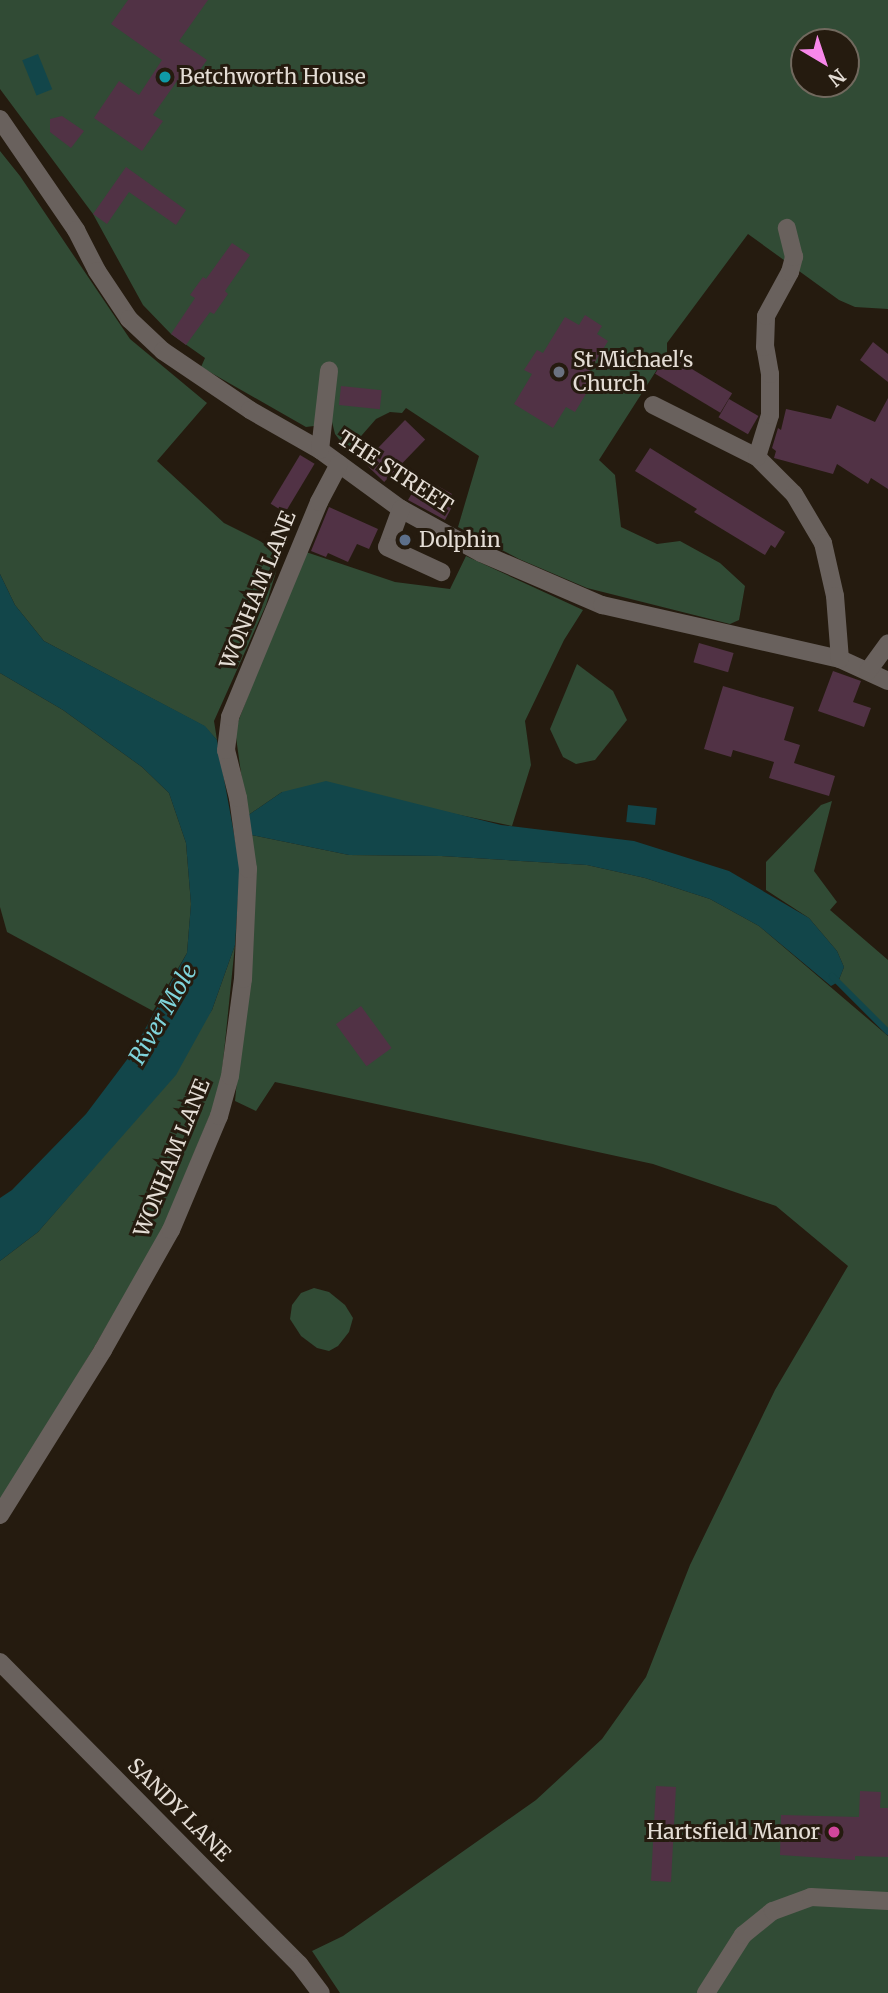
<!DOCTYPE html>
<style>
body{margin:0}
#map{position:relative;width:888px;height:1993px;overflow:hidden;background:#251b0f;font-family:Merriweather,serif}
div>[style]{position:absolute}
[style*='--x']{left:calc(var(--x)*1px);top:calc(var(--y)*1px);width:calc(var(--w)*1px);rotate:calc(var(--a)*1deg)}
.green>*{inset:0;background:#314b35}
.water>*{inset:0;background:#12464a;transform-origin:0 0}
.stream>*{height:6px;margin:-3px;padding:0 3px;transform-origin:3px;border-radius:3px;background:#12464a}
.building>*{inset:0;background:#513245;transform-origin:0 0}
.minor>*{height:18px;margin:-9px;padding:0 9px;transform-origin:9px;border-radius:9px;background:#69615d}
.dots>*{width:19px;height:19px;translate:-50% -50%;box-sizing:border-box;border:4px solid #251b0f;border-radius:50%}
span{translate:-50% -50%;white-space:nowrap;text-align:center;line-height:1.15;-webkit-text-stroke:6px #251b0f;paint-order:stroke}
.poi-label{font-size:21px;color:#e4ddd5}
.left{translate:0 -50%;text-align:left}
.right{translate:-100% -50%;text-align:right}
.street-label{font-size:21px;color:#e4ddd5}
.water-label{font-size:23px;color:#7fd4db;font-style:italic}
.north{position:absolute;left:790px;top:28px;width:70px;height:70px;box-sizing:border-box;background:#251b0f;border:2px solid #71695e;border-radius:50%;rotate:141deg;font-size:19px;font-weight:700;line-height:28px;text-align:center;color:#e4ddd5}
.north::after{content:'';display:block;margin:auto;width:24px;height:32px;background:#f888ea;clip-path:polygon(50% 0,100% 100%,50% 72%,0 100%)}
</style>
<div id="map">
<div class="green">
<i style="clip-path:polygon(evenodd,0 0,888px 0,888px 309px,855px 307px,839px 300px,748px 234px,667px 343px,667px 354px,599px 460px,615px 475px,621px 527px,657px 544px,680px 541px,720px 563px,745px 586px,739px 620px,730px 624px,587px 588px,519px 559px,458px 527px,479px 456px,406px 408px,402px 413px,390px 412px,376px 419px,348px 451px,335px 434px,331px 418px,317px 419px,314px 426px,306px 427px,201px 367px,205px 358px,171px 334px,143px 305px,93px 214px,0 89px,0 0,804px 42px,846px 42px,846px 84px,804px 84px,804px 42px)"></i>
<i style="clip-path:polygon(0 151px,20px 176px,130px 339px,207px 403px,157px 461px,224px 523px,282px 552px,266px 605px,214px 721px,217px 740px,204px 726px,44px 641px,15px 605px,0 574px)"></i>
<i style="clip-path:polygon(306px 552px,395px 582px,450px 589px,466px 556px,583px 610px,564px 640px,525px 721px,531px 765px,512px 826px,422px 807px,282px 792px,247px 816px,235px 730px,276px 621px)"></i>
<i style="clip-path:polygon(577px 664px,613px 691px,627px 720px,595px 760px,576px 764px,563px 757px,550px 729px)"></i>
<i style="clip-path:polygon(0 673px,63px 710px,142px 767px,169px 793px,186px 843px,191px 904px,187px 953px,153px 1011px,7px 932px,0 907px)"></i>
<i style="clip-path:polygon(832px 801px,814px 871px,837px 902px,830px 910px,888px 960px,888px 1032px,838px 982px,844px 967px,837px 951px,809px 918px,766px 890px,766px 862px,821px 805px)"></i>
<i style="clip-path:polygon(251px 835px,349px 855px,441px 856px,587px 865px,645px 878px,710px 899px,759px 926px,888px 1036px,888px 1993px,340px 1993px,312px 1951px,343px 1936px,536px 1800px,602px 1739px,646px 1677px,690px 1565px,775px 1390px,848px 1266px,776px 1206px,653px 1164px,275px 1082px,256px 1111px,235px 1101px,240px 1050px)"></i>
<i style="clip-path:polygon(235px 945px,220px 1091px,158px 1240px,0 1505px,0 1261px,38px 1232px,96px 1165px,212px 1010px)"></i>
<i style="clip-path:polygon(314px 1288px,329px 1292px,345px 1305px,353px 1318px,349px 1332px,338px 1346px,329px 1351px,317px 1348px,301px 1336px,290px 1319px,292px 1305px,301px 1293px)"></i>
</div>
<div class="water">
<i style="left:38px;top:54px;width:38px;height:17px;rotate:68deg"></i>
<i style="clip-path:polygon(0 574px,15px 605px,44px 641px,205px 726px,217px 740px,240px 867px,235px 945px,212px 1010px,176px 1075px,38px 1232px,0 1261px,0 1198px,12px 1190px,86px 1114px,132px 1053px,187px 953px,191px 904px,186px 843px,169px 793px,142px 767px,63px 710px,0 673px)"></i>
<i style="clip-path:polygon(326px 781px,501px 825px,634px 841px,729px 871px,809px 918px,837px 951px,844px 967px,838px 982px,831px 986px,759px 926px,710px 899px,645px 878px,587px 865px,441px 856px,349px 855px,251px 835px,247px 816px,282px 792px)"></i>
<i style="left:628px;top:805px;width:29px;height:17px;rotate:6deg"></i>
</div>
<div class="stream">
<i style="--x:832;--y:976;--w:79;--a:45"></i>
</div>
<div class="building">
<i style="clip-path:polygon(128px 0,208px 0,179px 41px,207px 60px,192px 81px,182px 74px,153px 115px,163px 121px,142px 151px,94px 118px,119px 81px,139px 95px,162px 60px,111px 24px)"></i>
<i style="clip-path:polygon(62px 116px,84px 131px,71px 148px,50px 132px,50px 119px)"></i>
<i style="clip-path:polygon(126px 167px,186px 210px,176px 225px,129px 192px,107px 224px,93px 214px)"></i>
<i style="clip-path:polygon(232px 243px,250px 255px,225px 291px,228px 294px,214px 314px,210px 312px,186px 345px,171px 334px,195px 298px,190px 295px,203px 277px,206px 279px)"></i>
<i style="clip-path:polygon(585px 315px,602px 326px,597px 334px,608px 341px,584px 380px,592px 384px,575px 412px,566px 407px,553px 428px,514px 404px,532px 374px,524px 370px,537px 350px,543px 353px,565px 317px,579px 325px)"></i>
<i style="clip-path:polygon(873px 342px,888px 354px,888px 382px,860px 360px)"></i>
<i style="left:667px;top:354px;width:76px;height:23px;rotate:31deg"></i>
<i style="left:341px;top:386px;width:41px;height:19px;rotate:6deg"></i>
<i style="clip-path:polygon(888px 398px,888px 489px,871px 478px,868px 484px,837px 464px,833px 474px,774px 458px,776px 451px,772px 448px,778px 428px,781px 430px,786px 409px,831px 419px,837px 405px,875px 422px)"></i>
<i style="left:729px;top:399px;width:34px;height:21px;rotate:30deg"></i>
<i style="left:405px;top:420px;width:28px;height:59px;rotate:44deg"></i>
<i style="clip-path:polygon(650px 448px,785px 532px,775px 548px,771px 545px,765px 555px,694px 512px,697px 509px,635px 471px)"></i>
<i style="left:300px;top:455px;width:17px;height:57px;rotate:31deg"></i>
<i style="clip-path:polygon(436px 485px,452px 494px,447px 502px,453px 505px,445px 520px,408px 500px,415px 488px,430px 497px)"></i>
<i style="clip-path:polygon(329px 507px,378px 529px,369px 549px,357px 544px,348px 562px,328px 553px,326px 557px,311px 551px)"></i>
<i style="left:699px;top:643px;width:36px;height:20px;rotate:16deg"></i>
<i style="clip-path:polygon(833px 671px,861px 681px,853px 702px,871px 708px,864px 727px,818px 711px)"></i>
<i style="clip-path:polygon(723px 686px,794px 707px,784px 740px,800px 745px,794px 763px,835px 776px,829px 796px,769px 778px,774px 762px,733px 750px,731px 757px,704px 749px)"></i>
<i style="left:361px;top:1006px;width:52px;height:31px;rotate:54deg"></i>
<i style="left:656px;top:1786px;width:20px;height:95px;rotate:3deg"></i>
<i style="clip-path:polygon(860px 1791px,881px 1792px,880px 1808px,888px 1808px,888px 1857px,855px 1856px,855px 1860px,780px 1855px,781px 1815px,859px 1817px)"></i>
</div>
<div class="minor">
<i style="--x:0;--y:119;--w:135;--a:55.6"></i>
<i style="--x:76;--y:230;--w:46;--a:62.9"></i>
<i style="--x:97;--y:271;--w:58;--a:56.3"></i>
<i style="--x:129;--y:319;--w:47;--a:43.3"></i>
<i style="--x:163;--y:351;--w:105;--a:34.1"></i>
<i style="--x:250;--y:410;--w:81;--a:29.7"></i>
<i style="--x:320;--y:450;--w:100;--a:36.1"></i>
<i style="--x:401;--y:509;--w:91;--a:28.8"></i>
<i style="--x:481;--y:553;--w:132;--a:23.3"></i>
<i style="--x:602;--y:605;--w:244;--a:12.8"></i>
<i style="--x:840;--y:659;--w:53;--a:24.6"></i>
<i style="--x:653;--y:405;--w:116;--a:26.6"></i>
<i style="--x:757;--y:457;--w:52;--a:45"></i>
<i style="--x:794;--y:494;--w:57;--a:59.4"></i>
<i style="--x:823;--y:543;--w:54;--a:77.2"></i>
<i style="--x:835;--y:596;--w:63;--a:85.5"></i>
<i style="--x:320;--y:450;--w:80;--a:-83.5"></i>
<i style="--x:757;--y:457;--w:44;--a:-72.8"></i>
<i style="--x:770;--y:415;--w:41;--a:-90"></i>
<i style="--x:770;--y:374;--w:27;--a:-100"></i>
<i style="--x:765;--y:347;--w:31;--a:-88"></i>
<i style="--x:766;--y:316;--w:50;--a:-61.4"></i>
<i style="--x:790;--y:272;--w:16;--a:-75"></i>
<i style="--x:794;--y:257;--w:30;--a:-104"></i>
<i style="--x:401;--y:509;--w:40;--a:110.2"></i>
<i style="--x:387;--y:547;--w:60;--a:24.8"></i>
<i style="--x:868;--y:671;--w:34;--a:-54"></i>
<i style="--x:0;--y:1515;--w:195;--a:-58"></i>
<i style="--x:103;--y:1350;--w:138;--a:-60.5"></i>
<i style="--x:171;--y:1230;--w:124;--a:-67.2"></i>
<i style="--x:219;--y:1116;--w:41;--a:-74.6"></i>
<i style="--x:230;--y:1076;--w:98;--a:-82.4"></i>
<i style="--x:243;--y:979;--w:110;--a:-87.4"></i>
<i style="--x:248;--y:869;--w:72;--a:-98"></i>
<i style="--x:238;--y:798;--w:49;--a:-104"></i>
<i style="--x:226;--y:750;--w:33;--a:-83"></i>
<i style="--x:230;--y:717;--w:233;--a:-67.5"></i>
<i style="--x:319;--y:502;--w:43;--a:-62.2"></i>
<i style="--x:0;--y:1662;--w:425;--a:45.3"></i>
<i style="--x:299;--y:1964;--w:36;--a:53"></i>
<i style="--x:706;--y:1993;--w:69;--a:-57.5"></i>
<i style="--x:743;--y:1935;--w:38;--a:-39"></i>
<i style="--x:773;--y:1911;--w:40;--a:-20.2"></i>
<i style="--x:811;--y:1897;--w:77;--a:3"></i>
</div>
<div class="dots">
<i style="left:165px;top:77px;background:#0f9aa8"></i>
<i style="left:559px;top:372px;background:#6b7280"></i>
<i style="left:405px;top:540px;background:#5c6f8a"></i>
<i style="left:834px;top:1832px;background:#d1479c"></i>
</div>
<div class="poi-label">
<span class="left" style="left:179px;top:77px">Betchworth House</span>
<span class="left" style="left:573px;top:372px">St Michael's<br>Church</span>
<span class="left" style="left:419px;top:540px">Dolphin</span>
<span class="right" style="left:820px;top:1832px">Hartsfield Manor</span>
</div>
<div class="street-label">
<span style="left:395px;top:472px;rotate:33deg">THE STREET</span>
<span style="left:258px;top:590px;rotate:-68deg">WONHAM LANE</span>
<span style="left:172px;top:1158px;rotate:-68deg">WONHAM LANE</span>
<span style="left:179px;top:1810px;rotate:45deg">SANDY LANE</span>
</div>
<div class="water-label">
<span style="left:163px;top:1014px;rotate:-60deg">River Mole</span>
</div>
<div class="north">N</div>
</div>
